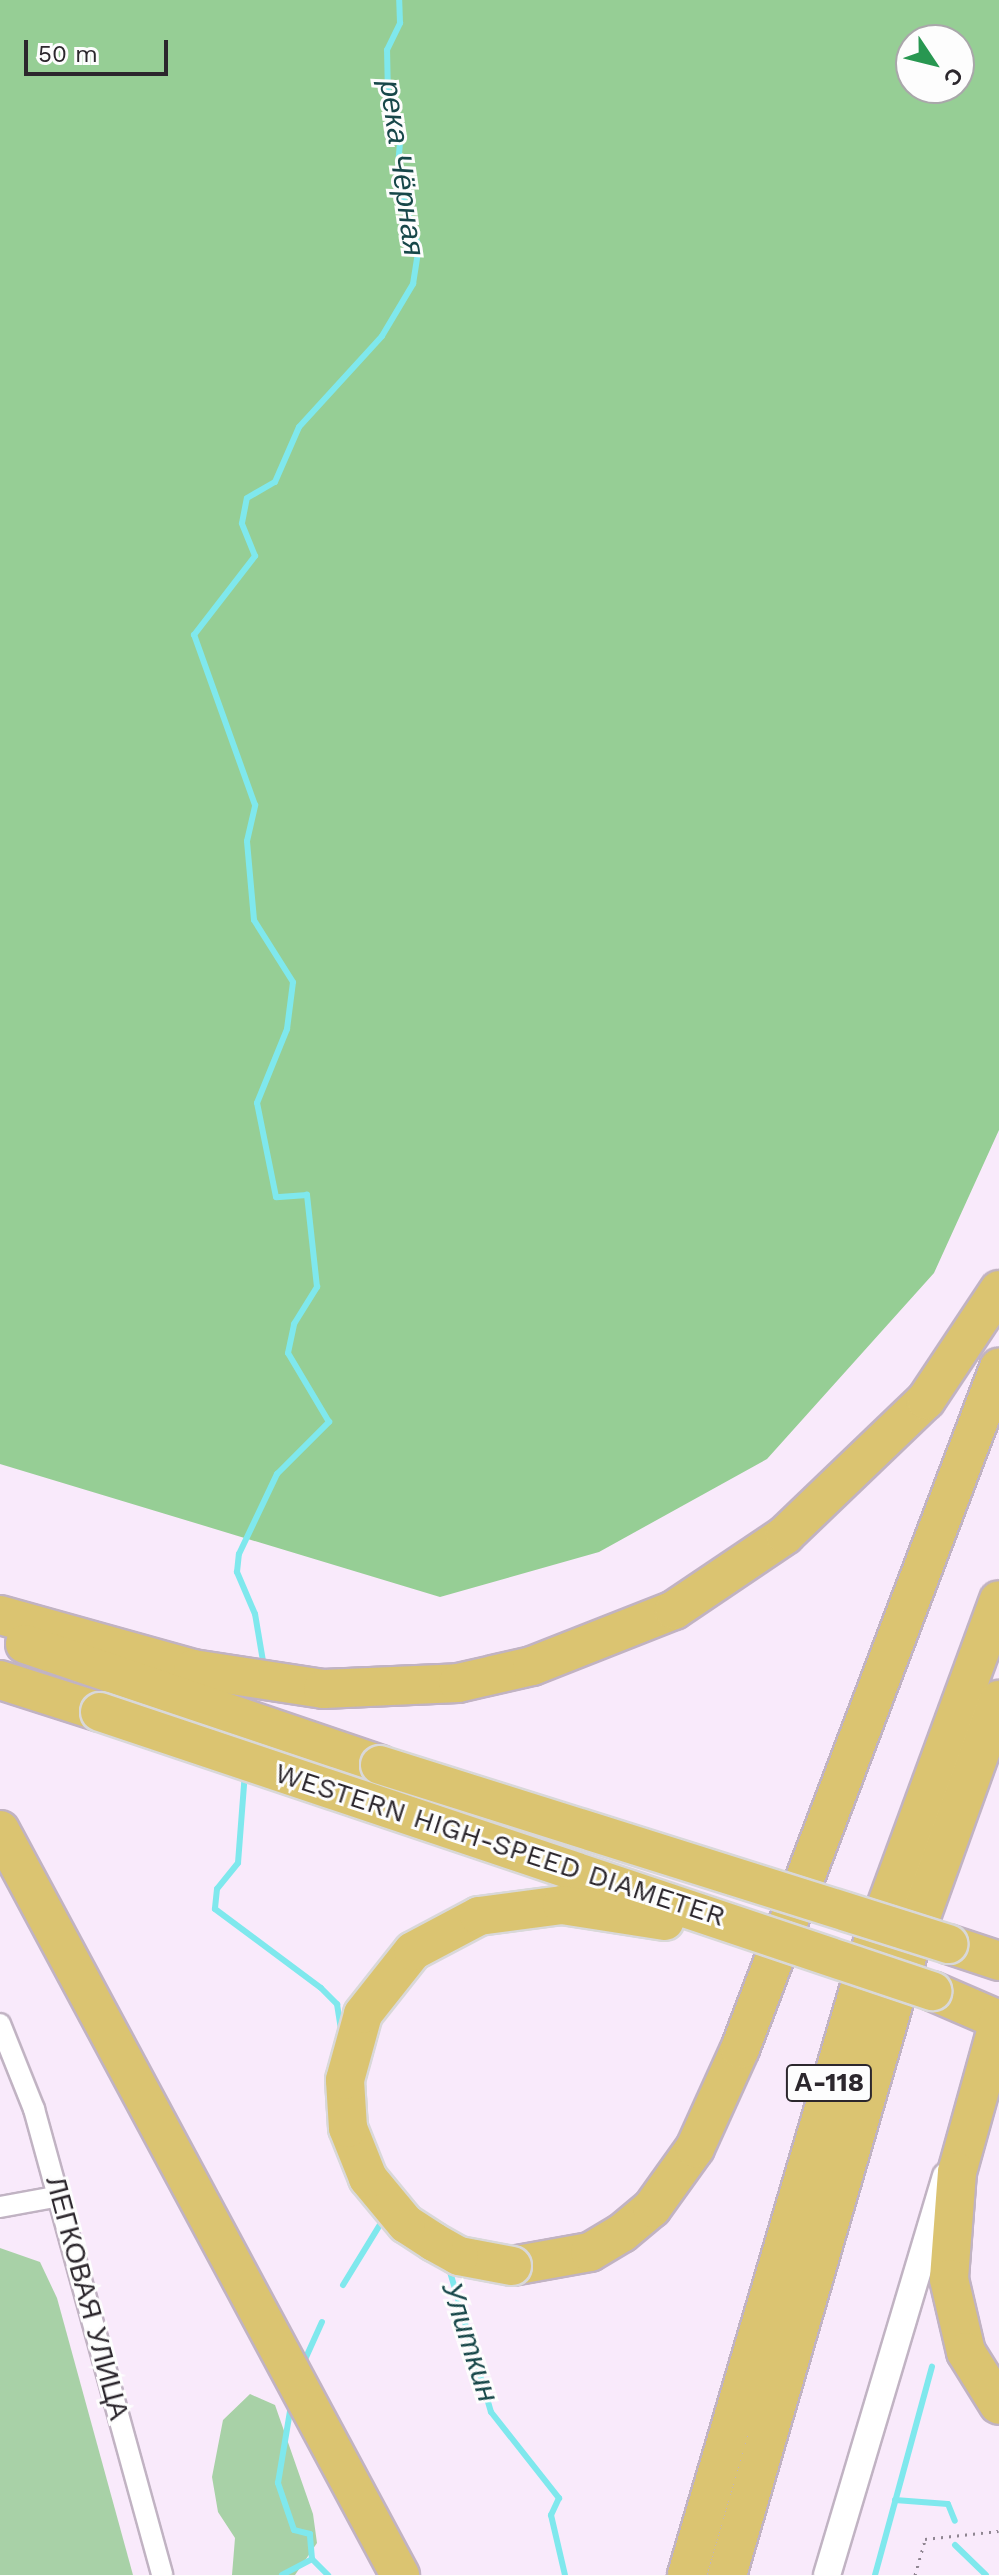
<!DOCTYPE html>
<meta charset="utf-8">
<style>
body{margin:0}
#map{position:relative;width:999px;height:2575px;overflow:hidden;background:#f9eafb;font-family:"Work Sans",sans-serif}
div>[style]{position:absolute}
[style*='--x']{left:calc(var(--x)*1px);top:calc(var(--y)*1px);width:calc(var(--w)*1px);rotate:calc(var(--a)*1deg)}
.green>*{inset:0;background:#a8d1a7}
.forest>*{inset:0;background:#96ce95}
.stream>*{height:6px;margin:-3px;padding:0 3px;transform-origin:3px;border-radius:3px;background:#7fe8ed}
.path>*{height:3px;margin-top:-1.5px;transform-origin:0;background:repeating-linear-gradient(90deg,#908692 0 2px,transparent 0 8px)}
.roads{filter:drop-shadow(2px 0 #c1b3c3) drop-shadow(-2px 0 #c1b3c3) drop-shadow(0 2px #c1b3c3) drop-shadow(0 -2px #c1b3c3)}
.minor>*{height:20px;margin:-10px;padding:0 10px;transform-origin:10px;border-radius:10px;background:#fff}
.tertiary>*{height:26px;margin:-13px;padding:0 13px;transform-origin:13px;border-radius:13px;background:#fff}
.motorway>*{height:38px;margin:-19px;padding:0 19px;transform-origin:19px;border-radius:19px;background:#dbc471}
.bridges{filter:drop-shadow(2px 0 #d9d8d9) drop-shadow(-2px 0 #d9d8d9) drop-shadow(0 2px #d9d8d9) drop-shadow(0 -2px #d9d8d9)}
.motorway-bridge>*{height:38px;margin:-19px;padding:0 19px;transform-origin:19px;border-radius:19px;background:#dbc471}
span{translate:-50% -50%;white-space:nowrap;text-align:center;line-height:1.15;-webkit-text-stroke:6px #fdfdfd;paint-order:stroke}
.shield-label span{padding:2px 6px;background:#fdfdfd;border:2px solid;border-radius:6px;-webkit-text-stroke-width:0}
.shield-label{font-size:26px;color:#2c272d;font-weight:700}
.street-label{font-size:28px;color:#2c272d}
.water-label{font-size:30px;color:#174749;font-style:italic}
.north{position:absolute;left:895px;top:24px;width:80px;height:80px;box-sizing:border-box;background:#fdfdfd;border:2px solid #a9a7aa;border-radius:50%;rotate:125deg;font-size:22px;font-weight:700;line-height:32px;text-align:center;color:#2c272d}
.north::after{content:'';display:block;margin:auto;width:28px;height:36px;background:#289751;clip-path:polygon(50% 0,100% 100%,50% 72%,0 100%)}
.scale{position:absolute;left:24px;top:40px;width:144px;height:36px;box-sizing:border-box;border:4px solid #2c272d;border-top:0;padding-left:10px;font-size:24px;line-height:28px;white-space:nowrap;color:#2c272d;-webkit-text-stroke:6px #fdfdfd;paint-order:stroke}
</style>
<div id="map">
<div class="green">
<i style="clip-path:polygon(0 2248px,40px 2262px,57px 2298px,133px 2575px,0 2575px)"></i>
<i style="clip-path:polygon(250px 2394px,275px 2405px,313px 2514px,317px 2543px,295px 2575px,232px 2575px,235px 2538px,218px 2512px,212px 2477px,223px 2420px)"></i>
</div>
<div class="forest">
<i style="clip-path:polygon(evenodd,0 0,999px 0,999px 1130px,934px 1273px,767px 1459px,599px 1552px,440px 1597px,0 1464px,0 0,911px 40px,959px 40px,959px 88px,911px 88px,911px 40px)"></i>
</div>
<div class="stream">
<i style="--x:264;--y:1667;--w:54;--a:-99.6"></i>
<i style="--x:255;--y:1614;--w:46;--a:-113.2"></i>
<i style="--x:237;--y:1572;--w:18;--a:-84"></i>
<i style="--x:239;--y:1554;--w:89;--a:-64.6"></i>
<i style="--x:277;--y:1474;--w:74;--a:-45"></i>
<i style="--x:329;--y:1422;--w:80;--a:-120.7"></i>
<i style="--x:288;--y:1353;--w:30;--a:-78"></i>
<i style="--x:294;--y:1324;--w:44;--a:-58.1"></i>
<i style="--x:317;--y:1287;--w:93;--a:-96.2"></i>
<i style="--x:307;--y:1195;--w:31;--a:176"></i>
<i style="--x:276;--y:1197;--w:96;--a:-101.4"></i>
<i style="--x:257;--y:1103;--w:80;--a:-67.9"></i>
<i style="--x:287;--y:1029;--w:47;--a:-82.7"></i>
<i style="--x:293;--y:982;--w:73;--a:-122.2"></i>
<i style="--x:254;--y:920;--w:79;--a:-95.1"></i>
<i style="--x:247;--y:841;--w:37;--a:-77"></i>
<i style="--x:255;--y:805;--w:181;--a:-109.7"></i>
<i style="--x:194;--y:635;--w:100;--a:-52.3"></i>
<i style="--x:255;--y:556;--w:35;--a:-112"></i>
<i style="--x:242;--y:523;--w:25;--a:-79"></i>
<i style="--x:247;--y:498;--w:32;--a:-30"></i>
<i style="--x:275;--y:482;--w:60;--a:-66.4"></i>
<i style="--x:299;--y:427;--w:123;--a:-47.6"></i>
<i style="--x:382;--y:336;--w:61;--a:-59.2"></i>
<i style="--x:413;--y:284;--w:36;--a:-81"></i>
<i style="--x:419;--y:248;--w:74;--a:-107.2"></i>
<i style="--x:397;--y:177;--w:37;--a:-85"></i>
<i style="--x:400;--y:140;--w:46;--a:-105.3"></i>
<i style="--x:388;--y:96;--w:46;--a:-91.2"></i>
<i style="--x:387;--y:50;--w:30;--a:-64"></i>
<i style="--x:400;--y:23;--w:23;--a:-92"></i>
<i style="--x:245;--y:1772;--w:91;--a:94.4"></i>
<i style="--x:238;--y:1863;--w:33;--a:129"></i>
<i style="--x:217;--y:1889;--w:20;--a:96"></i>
<i style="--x:215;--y:1909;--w:132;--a:36.7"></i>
<i style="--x:321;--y:1988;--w:23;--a:45"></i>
<i style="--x:337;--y:2004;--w:25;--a:81"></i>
<i style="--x:448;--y:2265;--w:153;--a:73.7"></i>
<i style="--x:491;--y:2412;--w:110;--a:51.7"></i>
<i style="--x:559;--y:2498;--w:19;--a:115"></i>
<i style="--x:551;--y:2515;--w:62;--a:76.9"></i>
<i style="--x:343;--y:2285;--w:79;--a:-58.5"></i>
<i style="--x:303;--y:2364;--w:46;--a:-65.7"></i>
<i style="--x:895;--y:2500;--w:53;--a:4.3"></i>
<i style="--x:948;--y:2504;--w:18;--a:68"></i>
<i style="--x:955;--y:2545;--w:43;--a:44.1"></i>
<i style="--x:312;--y:2559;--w:23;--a:45"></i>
<i style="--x:282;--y:2575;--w:34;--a:-28"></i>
<i style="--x:312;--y:2559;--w:25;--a:-95"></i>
<i style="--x:310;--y:2534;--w:16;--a:-166"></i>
<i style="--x:294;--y:2530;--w:50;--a:-108.8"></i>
<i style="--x:278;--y:2483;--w:79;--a:-80.5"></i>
<i style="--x:875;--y:2575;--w:216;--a:-74.7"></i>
</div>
<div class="path">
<i style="--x:915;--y:2575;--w:37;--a:-74"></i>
<i style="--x:925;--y:2539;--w:74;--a:-6.2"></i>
</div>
<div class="roads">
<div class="minor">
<i style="--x:0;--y:2024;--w:92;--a:68.2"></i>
<i style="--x:34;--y:2109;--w:483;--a:74.6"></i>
<i style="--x:0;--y:2207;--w:61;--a:-10.4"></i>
</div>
<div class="tertiary">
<i style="--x:827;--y:2575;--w:416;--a:-73.4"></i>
</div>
<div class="motorway">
<i style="--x:0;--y:1615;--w:200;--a:15.6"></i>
<i style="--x:193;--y:1669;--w:132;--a:8.7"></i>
<i style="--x:323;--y:1689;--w:135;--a:-2.5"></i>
<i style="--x:458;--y:1683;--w:76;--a:-12.9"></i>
<i style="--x:532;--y:1666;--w:153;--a:-21.5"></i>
<i style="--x:674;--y:1610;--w:134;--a:-34"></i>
<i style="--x:785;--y:1535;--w:195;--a:-43.8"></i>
<i style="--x:926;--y:1400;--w:132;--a:-56.4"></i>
<i style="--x:25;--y:1644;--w:375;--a:18.8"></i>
<i style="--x:0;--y:1680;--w:105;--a:17.7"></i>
<i style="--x:0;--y:1830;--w:846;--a:61.77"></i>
<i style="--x:948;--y:1944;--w:54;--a:18.4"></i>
<i style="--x:932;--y:1991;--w:73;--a:23.4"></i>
<i style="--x:999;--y:2021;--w:157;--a:105.5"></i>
<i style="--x:957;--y:2172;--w:107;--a:94.3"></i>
<i style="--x:949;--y:2279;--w:75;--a:76.9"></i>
<i style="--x:966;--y:2352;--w:62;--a:58.1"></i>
<i style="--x:512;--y:2266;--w:79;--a:-10.2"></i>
<i style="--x:590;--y:2252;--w:37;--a:-31"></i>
<i style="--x:622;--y:2233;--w:39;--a:-40"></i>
<i style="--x:652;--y:2208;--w:74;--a:-54.4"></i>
<i style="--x:695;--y:2148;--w:109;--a:-65.6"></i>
<i style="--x:740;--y:2049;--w:729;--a:-69.18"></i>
<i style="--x:687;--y:2575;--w:660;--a:-73.63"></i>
<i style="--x:873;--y:1942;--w:364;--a:-69.8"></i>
<i style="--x:727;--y:2575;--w:651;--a:-73.76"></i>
<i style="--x:909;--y:1950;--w:266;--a:-70.2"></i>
</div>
</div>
<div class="bridges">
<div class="motorway-bridge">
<i style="--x:100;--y:1712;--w:878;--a:18.54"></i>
<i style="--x:380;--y:1765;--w:596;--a:17.49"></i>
<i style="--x:512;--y:2266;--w:54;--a:-169.3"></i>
<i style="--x:459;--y:2256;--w:29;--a:-151"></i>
<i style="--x:434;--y:2242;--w:33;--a:-147"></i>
<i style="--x:406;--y:2224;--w:60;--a:-129.6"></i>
<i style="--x:368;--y:2178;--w:54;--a:-111.8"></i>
<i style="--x:348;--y:2128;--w:48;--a:-93.6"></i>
<i style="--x:345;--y:2080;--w:68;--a:-74.7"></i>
<i style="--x:363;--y:2014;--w:80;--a:-51.6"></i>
<i style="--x:413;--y:1951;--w:75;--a:-27.9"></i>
<i style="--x:479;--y:1916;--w:84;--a:-7.5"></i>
<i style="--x:562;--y:1905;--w:104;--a:8.8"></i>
</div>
</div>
<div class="shield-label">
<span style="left:829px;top:2083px">А-118</span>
</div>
<div class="street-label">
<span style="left:500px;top:1845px;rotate:18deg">WESTERN HIGH-SPEED DIAMETER</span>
<span style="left:87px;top:2298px;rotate:75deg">ЛЕГКОВАЯ УЛИЦА</span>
</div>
<div class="water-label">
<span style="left:402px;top:168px;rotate:82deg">река Чёрная</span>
<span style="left:470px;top:2342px;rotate:72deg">Улиткин</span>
</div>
<div class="north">С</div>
<div class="scale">50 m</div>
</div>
